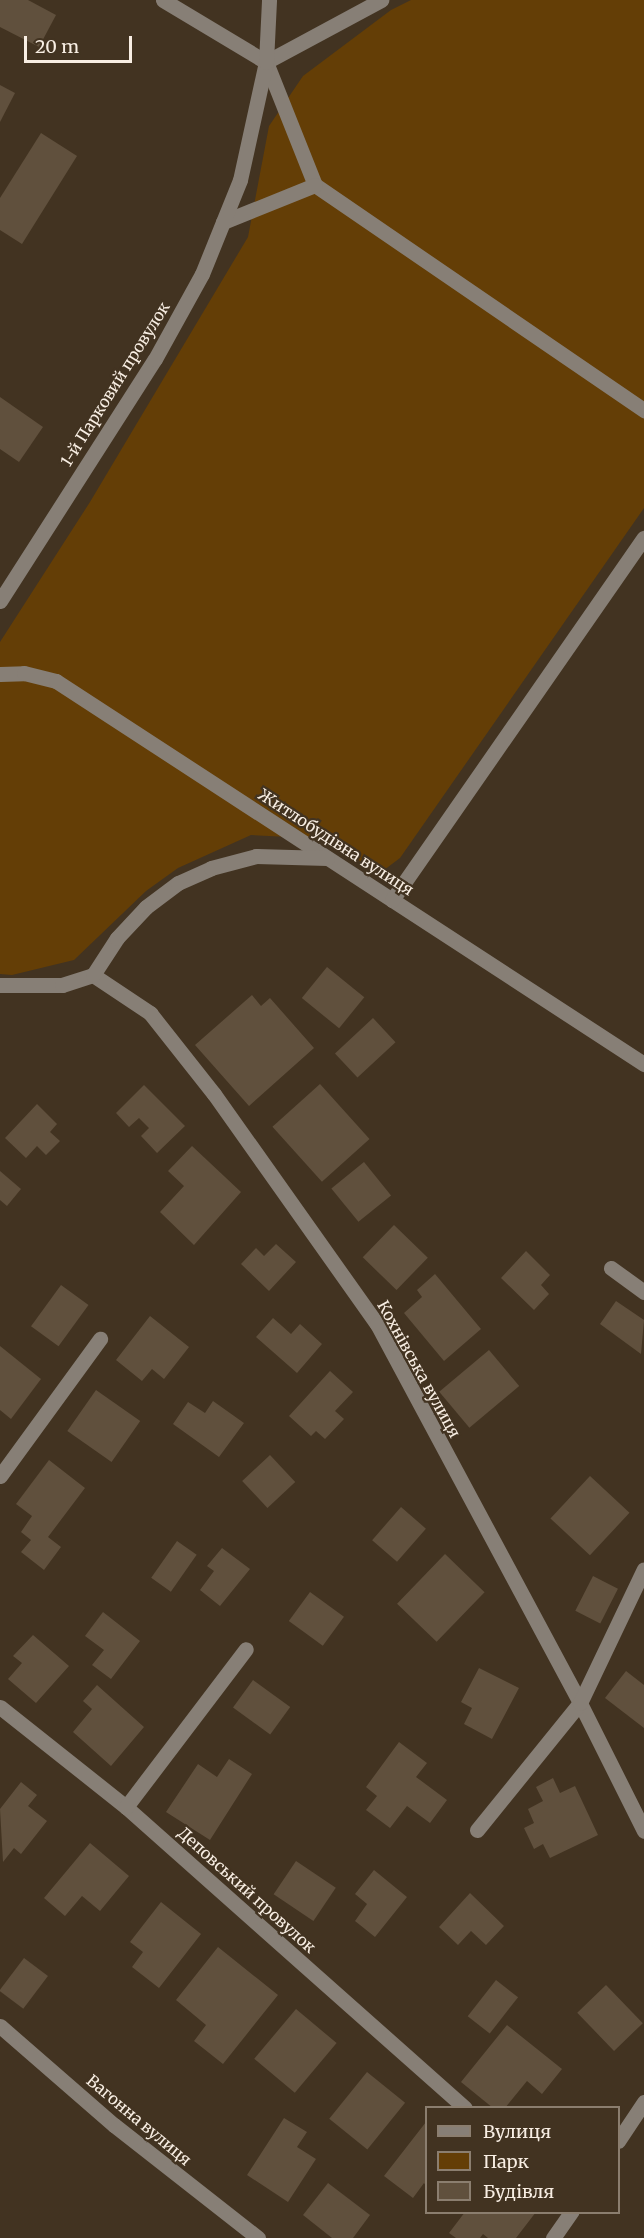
<!DOCTYPE html>
<meta charset="utf-8">
<style>
body{margin:0}
#map{position:relative;width:644px;height:2238px;overflow:hidden;background:#423321;font-family:Merriweather,serif}
div>[style]{position:absolute}
[style*='--x']{left:calc(var(--x)*1px);top:calc(var(--y)*1px);width:calc(var(--w)*1px);rotate:calc(var(--a)*1deg)}
.green>*{inset:0;background:#643e06}
.building>*{inset:0;background:#60503d;transform-origin:0 0}
.minor>*{height:15px;margin:-7.5px;padding:0 7.5px;transform-origin:7.5px;border-radius:7.5px;background:#877f76}
span{translate:-50% -50%;white-space:nowrap;text-align:center;line-height:1.15;-webkit-text-stroke:4.5px #423321;paint-order:stroke}
.street-label{font-size:16px;color:#f8eee3}
.legend{position:absolute;left:425px;top:2106px;width:195px;height:108px;box-sizing:border-box;background:#423321;border:2px solid #8b7e6f;margin:0;padding:8px 10px;list-style:none;font-size:18px;color:#f8eee3}
.legend li{display:flex;align-items:center;gap:12px;height:30px}
.legend b{width:30px;border:2px solid #8b7e6f}
.scale{position:absolute;left:24px;top:36px;width:108px;height:27px;box-sizing:border-box;border:3px solid #f8eee3;border-top:0;padding-left:8px;font-size:18px;line-height:21px;white-space:nowrap;color:#f8eee3;-webkit-text-stroke:4px #423321;paint-order:stroke}
</style>
<div id="map">
<div class="green">
<i style="clip-path:polygon(411px 0,644px 0,644px 508px,400px 858px,384px 870px,366px 867px,327px 839px,251px 835px,178px 868px,146px 891px,74px 960px,12px 975px,0 974px,0 642px,90px 502px,248px 237px,269px 126px,303px 76px,391px 10px)"></i>
</div>
<div class="building">
<i style="clip-path:polygon(0 0,28px 0,56px 15px,39px 47px,0 27px)"></i>
<i style="clip-path:polygon(0 85px,15px 93px,0 122px)"></i>
<i style="clip-path:polygon(41px 133px,77px 156px,22px 244px,0 230px,0 198px)"></i>
<i style="clip-path:polygon(0 397px,43px 427px,19px 462px,0 449px)"></i>
<i style="left:327px;top:967px;width:48px;height:40px;rotate:39deg"></i>
<i style="clip-path:polygon(252px 995px,261px 1006px,270px 998px,314px 1048px,249px 1106px,195px 1045px)"></i>
<i style="left:373px;top:1018px;width:33px;height:52px;rotate:47deg"></i>
<i style="left:320px;top:1084px;width:74px;height:64px;rotate:48deg"></i>
<i style="clip-path:polygon(144px 1085px,185px 1126px,157px 1153px,141px 1136px,149px 1128px,139px 1118px,129px 1127px,116px 1113px)"></i>
<i style="clip-path:polygon(37px 1104px,57px 1124px,50px 1132px,60px 1141px,46px 1155px,37px 1146px,26px 1158px,5px 1138px)"></i>
<i style="clip-path:polygon(192px 1146px,241px 1192px,194px 1245px,160px 1212px,184px 1186px,168px 1171px)"></i>
<i style="left:364px;top:1162px;width:43px;height:42px;rotate:51deg"></i>
<i style="clip-path:polygon(0 1171px,21px 1189px,7px 1206px,0 1200px)"></i>
<i style="left:394px;top:1225px;width:47px;height:45px;rotate:44deg"></i>
<i style="clip-path:polygon(276px 1244px,296px 1262px,269px 1291px,241px 1264px,256px 1248px,264px 1256px)"></i>
<i style="clip-path:polygon(526px 1251px,550px 1275px,541px 1285px,549px 1294px,534px 1310px,501px 1278px)"></i>
<i style="clip-path:polygon(435px 1274px,481px 1329px,444px 1361px,404px 1313px,422px 1297px,417px 1290px)"></i>
<i style="left:61px;top:1285px;width:34px;height:51px;rotate:36deg"></i>
<i style="clip-path:polygon(616px 1301px,644px 1320px,641px 1354px,600px 1324px)"></i>
<i style="clip-path:polygon(150px 1316px,189px 1347px,164px 1379px,152px 1369px,142px 1381px,116px 1360px)"></i>
<i style="clip-path:polygon(273px 1318px,291px 1334px,300px 1324px,322px 1344px,297px 1373px,256px 1337px)"></i>
<i style="clip-path:polygon(0 1346px,41px 1379px,11px 1419px,0 1410px)"></i>
<i style="left:489px;top:1350px;width:47px;height:65px;rotate:50deg"></i>
<i style="clip-path:polygon(330px 1371px,353px 1392px,335px 1411px,344px 1419px,325px 1439px,316px 1431px,311px 1436px,289px 1416px)"></i>
<i style="left:96px;top:1390px;width:54px;height:50px;rotate:35deg"></i>
<i style="clip-path:polygon(213px 1401px,244px 1423px,219px 1457px,173px 1424px,188px 1402px,205px 1413px)"></i>
<i style="left:270px;top:1455px;width:37px;height:38px;rotate:47deg"></i>
<i style="clip-path:polygon(49px 1460px,85px 1488px,48px 1537px,61px 1547px,44px 1570px,21px 1552px,31px 1540px,21px 1532px,32px 1516px,16px 1504px)"></i>
<i style="left:590px;top:1476px;width:54px;height:58px;rotate:43deg"></i>
<i style="left:401px;top:1507px;width:33px;height:44px;rotate:41deg"></i>
<i style="left:177px;top:1541px;width:24px;height:45px;rotate:35deg"></i>
<i style="clip-path:polygon(222px 1548px,250px 1569px,220px 1606px,200px 1590px,214px 1571px,207px 1566px)"></i>
<i style="left:445px;top:1554px;width:55px;height:69px;rotate:44deg"></i>
<i style="left:593px;top:1576px;width:28px;height:39px;rotate:27deg"></i>
<i style="left:310px;top:1592px;width:42px;height:36px;rotate:36deg"></i>
<i style="clip-path:polygon(103px 1612px,140px 1641px,111px 1679px,92px 1665px,104px 1650px,85px 1636px)"></i>
<i style="clip-path:polygon(33px 1635px,69px 1666px,36px 1703px,8px 1679px,22px 1663px,13px 1656px)"></i>
<i style="clip-path:polygon(479px 1668px,519px 1688px,492px 1739px,464px 1724px,472px 1708px,461px 1702px)"></i>
<i style="clip-path:polygon(626px 1671px,644px 1685px,644px 1728px,605px 1698px)"></i>
<i style="left:253px;top:1680px;width:46px;height:34px;rotate:36deg"></i>
<i style="clip-path:polygon(97px 1685px,144px 1727px,111px 1766px,73px 1732px,92px 1709px,83px 1701px)"></i>
<i style="clip-path:polygon(399px 1742px,427px 1763px,416px 1777px,447px 1800px,430px 1823px,407px 1806px,390px 1828px,366px 1810px,377px 1796px,366px 1787px)"></i>
<i style="clip-path:polygon(229px 1759px,252px 1774px,210px 1840px,166px 1812px,198px 1764px,217px 1777px)"></i>
<i style="clip-path:polygon(553px 1778px,560px 1793px,575px 1786px,598px 1835px,550px 1858px,543px 1844px,534px 1849px,524px 1828px,534px 1823px,528px 1809px,543px 1801px,536px 1787px)"></i>
<i style="clip-path:polygon(21px 1782px,37px 1795px,28px 1806px,47px 1821px,21px 1854px,14px 1848px,3px 1862px,0 1809px)"></i>
<i style="clip-path:polygon(90px 1843px,129px 1876px,100px 1911px,82px 1896px,65px 1916px,44px 1898px)"></i>
<i style="left:296px;top:1861px;width:48px;height:40px;rotate:34deg"></i>
<i style="clip-path:polygon(374px 1870px,407px 1897px,375px 1937px,355px 1921px,367px 1904px,355px 1894px)"></i>
<i style="clip-path:polygon(470px 1893px,504px 1926px,486px 1945px,471px 1931px,458px 1945px,439px 1927px)"></i>
<i style="clip-path:polygon(161px 1902px,201px 1934px,159px 1988px,132px 1967px,143px 1952px,130px 1942px)"></i>
<i style="clip-path:polygon(218px 1947px,278px 1995px,223px 2064px,194px 2041px,206px 2025px,176px 2000px)"></i>
<i style="left:24px;top:1958px;width:30px;height:41px;rotate:37deg"></i>
<i style="left:496px;top:1980px;width:28px;height:46px;rotate:38deg"></i>
<i style="left:606px;top:1985px;width:53px;height:40px;rotate:46deg"></i>
<i style="left:296px;top:2009px;width:53px;height:65px;rotate:40deg"></i>
<i style="clip-path:polygon(507px 2025px,562px 2069px,542px 2094px,527px 2081px,505px 2108px,493px 2108px,461px 2082px)"></i>
<i style="left:367px;top:2072px;width:49px;height:60px;rotate:39deg"></i>
<i style="clip-path:polygon(284px 2118px,307px 2132px,297px 2147px,316px 2159px,288px 2202px,247px 2175px)"></i>
<i style="clip-path:polygon(426px 2122px,426px 2186px,424px 2183px,413px 2198px,384px 2176px)"></i>
<i style="clip-path:polygon(328px 2183px,370px 2215px,353px 2238px,332px 2238px,303px 2215px)"></i>
<i style="clip-path:polygon(465px 2212px,536px 2212px,516px 2238px,488px 2238px,483px 2234px,480px 2238px,456px 2238px,449px 2233px)"></i>
</div>
<div class="minor">
<i style="--x:163;--y:0;--w:120;--a:31"></i>
<i style="--x:266;--y:62;--w:132;--a:68.3"></i>
<i style="--x:315;--y:185;--w:399;--a:34.4"></i>
<i style="--x:266;--y:62;--w:131;--a:-28.3"></i>
<i style="--x:223;--y:222;--w:99;--a:-21.9"></i>
<i style="--x:0;--y:601;--w:287;--a:-57.4"></i>
<i style="--x:155;--y:359;--w:97;--a:-61.1"></i>
<i style="--x:202;--y:274;--w:101;--a:-68"></i>
<i style="--x:240;--y:180;--w:121;--a:-77.6"></i>
<i style="--x:266;--y:62;--w:62;--a:-87.2"></i>
<i style="--x:0;--y:674;--w:24;--a:-2"></i>
<i style="--x:24;--y:673;--w:33;--a:14"></i>
<i style="--x:56;--y:681;--w:702;--a:33.08"></i>
<i style="--x:392;--y:900;--w:441;--a:-55.2"></i>
<i style="--x:93;--y:975;--w:69;--a:33.7"></i>
<i style="--x:150;--y:1013;--w:103;--a:51.7"></i>
<i style="--x:214;--y:1094;--w:282;--a:54.7"></i>
<i style="--x:377;--y:1324;--w:430;--a:61.8"></i>
<i style="--x:580;--y:1703;--w:143;--a:63.4"></i>
<i style="--x:0;--y:985;--w:62;--a:0"></i>
<i style="--x:62;--y:985;--w:33;--a:-18"></i>
<i style="--x:93;--y:975;--w:44;--a:-57"></i>
<i style="--x:117;--y:938;--w:42;--a:-46.9"></i>
<i style="--x:146;--y:907;--w:40;--a:-37"></i>
<i style="--x:178;--y:883;--w:36;--a:-24"></i>
<i style="--x:211;--y:868;--w:47;--a:-14.9"></i>
<i style="--x:256;--y:856;--w:71;--a:1.6"></i>
<i style="--x:611;--y:1268;--w:41;--a:36"></i>
<i style="--x:0;--y:1476;--w:170;--a:-53.9"></i>
<i style="--x:0;--y:1707;--w:161;--a:38.4"></i>
<i style="--x:126;--y:1807;--w:453;--a:41.6"></i>
<i style="--x:126;--y:1807;--w:198;--a:-52.8"></i>
<i style="--x:477;--y:1830;--w:164;--a:-51"></i>
<i style="--x:580;--y:1703;--w:148;--a:-64.5"></i>
<i style="--x:0;--y:2026;--w:151;--a:41"></i>
<i style="--x:114;--y:2125;--w:183;--a:38.1"></i>
<i style="--x:618;--y:2141;--w:47;--a:-56.3"></i>
<i style="--x:553;--y:2238;--w:32;--a:-55"></i>
</div>
<div class="street-label">
<span style="left:115px;top:384px;rotate:-58deg">1-й Парковий провулок</span>
<span style="left:336px;top:842px;rotate:33deg">Житлобудівна вулиця</span>
<span style="left:419px;top:1369px;rotate:61deg">Кохнівська вулиця</span>
<span style="left:247px;top:1890px;rotate:42deg">Деповський провулок</span>
<span style="left:139px;top:2120px;rotate:40deg">Вагонна вулиця</span>
</div>
<ul class="legend">
<li><b style="height:8px;background:#877f76"></b>Вулиця</li>
<li><b style="height:16px;background:#643e06"></b>Парк</li>
<li><b style="height:16px;background:#60503d"></b>Будівля</li>
</ul>
<div class="scale">20 m</div>
</div>
